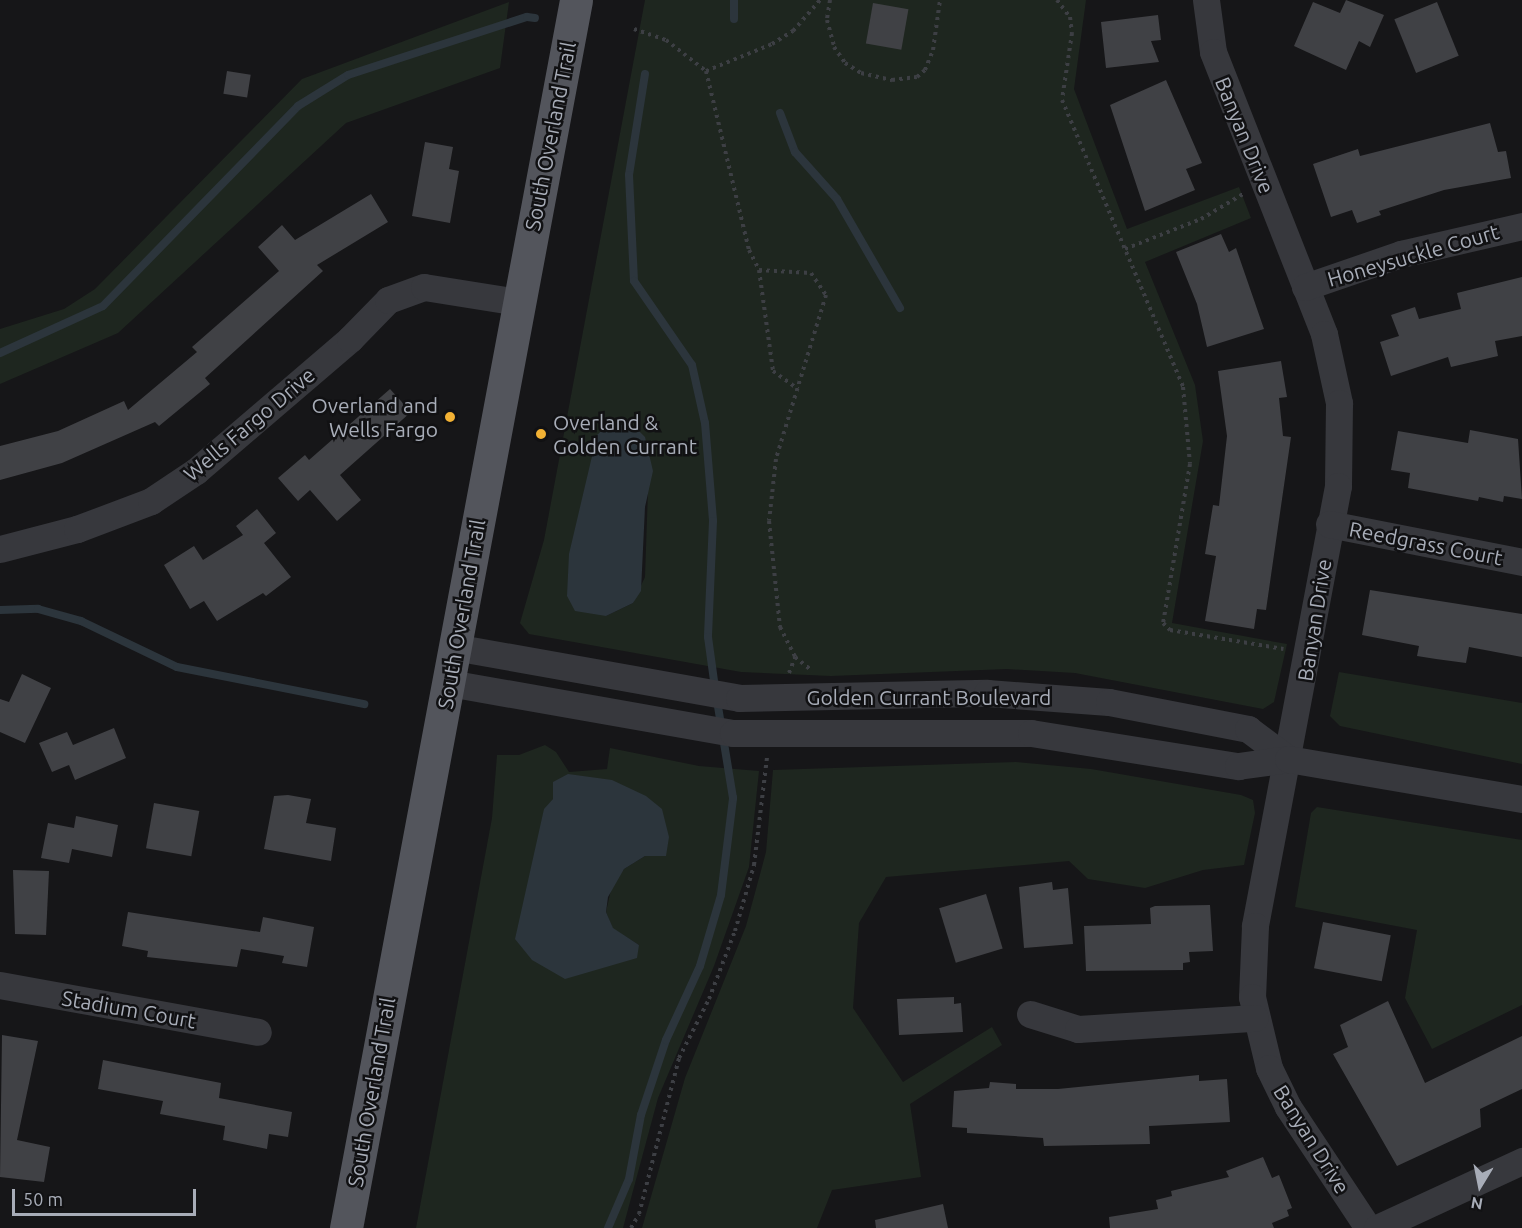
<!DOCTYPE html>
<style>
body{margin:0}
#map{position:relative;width:1522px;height:1228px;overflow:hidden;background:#161618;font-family:Ubuntu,sans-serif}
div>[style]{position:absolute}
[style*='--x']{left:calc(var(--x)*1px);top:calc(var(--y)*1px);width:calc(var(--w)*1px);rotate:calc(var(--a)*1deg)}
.green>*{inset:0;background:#1e261f}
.water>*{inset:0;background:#2c353c}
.stream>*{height:8px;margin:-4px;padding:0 4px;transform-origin:4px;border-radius:4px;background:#2c353c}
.building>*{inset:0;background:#404145;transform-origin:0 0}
.path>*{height:4px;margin-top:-2px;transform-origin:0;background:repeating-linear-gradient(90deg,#3d3f44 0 3px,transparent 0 7.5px)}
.street>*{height:27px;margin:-13.5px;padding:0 13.5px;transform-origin:13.5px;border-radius:13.5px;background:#37383d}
.primary>*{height:33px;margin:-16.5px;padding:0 16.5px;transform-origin:16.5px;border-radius:16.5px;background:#53555c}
.dots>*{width:16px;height:16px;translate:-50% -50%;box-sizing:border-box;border:3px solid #111113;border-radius:50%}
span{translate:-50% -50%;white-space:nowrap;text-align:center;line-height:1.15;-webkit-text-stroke:5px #111113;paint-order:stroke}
.street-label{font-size:21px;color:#a8adb8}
.poi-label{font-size:21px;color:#a8adb8}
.right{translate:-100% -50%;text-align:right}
.left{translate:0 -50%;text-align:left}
.north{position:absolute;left:1450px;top:1156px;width:60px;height:60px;-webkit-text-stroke:4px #111113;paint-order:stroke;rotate:190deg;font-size:16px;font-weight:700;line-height:24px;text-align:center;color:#a8adb8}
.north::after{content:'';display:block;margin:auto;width:21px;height:27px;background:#a8adb8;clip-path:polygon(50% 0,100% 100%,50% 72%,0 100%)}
.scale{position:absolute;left:12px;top:1189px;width:184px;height:27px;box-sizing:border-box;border:3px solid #a8adb8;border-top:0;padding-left:8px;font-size:18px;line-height:21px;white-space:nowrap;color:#a8adb8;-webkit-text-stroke:4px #111113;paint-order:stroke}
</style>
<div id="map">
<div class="green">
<i style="clip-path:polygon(evenodd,645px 0,1086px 0,1074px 89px,1127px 229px,1239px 187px,1251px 218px,1145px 262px,1195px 385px,1203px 441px,1172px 623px,1287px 644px,1274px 702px,1263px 709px,1075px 673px,1007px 669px,831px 676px,741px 672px,529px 634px,520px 623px,544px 540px,645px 0,648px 490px,645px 577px,633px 603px,606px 616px,648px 490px)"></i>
<i style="clip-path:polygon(509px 2px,500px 68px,346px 123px,118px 333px,0 384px,0 329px,64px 309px,95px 289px,302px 79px)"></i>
<i style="clip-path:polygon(1339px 672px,1522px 703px,1522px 764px,1340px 726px,1330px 716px)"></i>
<i style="clip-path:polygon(evenodd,545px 745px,556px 752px,569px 772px,607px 769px,610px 748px,699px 766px,759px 771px,749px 867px,714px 966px,658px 1098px,623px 1228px,416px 1228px,492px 818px,497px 755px,519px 755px,545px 745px,553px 799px,645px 856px,624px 869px,612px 885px,606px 912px,613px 929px,639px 945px,532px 960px,553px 799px)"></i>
<i style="clip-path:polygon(1016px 762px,1091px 769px,1241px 795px,1253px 800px,1255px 813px,1244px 865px,1203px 870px,1145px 888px,1088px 879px,1069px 861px,886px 877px,859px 923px,853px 1008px,903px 1082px,992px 1027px,1002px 1045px,910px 1104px,921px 1177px,832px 1190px,817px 1228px,642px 1228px,685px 1078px,746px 926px,766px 852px,773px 770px)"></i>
<i style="clip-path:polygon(1317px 807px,1522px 840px,1522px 1005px,1432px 1049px,1405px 998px,1417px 930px,1295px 907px,1311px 813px)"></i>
</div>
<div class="water">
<i style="clip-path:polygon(609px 424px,634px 426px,645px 437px,653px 471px,645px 507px,641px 591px,633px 603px,606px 616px,575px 611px,567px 596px,569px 554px,597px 435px)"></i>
<i style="clip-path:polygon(568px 774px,612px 780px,646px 796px,662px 809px,669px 837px,666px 856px,645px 856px,624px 869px,608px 897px,606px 912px,613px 928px,639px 945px,637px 958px,565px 979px,532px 960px,515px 939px,544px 809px,553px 799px,553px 782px)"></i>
</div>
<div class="stream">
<i style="--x:734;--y:19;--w:19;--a:-90"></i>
<i style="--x:645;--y:74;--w:102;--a:99"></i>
<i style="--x:629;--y:175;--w:106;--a:87.3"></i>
<i style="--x:634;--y:281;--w:102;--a:55.4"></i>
<i style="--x:692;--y:365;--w:59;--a:77.4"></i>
<i style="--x:705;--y:423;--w:98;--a:85.3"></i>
<i style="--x:713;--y:521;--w:116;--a:92.5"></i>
<i style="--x:708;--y:637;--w:51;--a:82.2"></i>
<i style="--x:780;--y:113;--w:42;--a:69"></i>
<i style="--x:795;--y:152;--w:63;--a:48.2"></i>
<i style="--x:837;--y:199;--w:126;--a:60"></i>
<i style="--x:0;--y:353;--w:113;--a:-24.5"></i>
<i style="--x:103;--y:306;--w:279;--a:-45.7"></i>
<i style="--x:298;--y:106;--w:59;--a:-31.8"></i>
<i style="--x:348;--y:75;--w:188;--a:-18"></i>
<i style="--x:527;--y:17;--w:8;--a:7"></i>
<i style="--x:0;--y:610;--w:38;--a:-2"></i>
<i style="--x:38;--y:609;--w:45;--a:15.6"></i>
<i style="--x:81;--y:621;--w:106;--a:25.6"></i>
<i style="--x:177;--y:667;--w:191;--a:11.2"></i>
<i style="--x:608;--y:1228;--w:53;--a:-66.8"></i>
<i style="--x:629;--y:1179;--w:65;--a:-79.4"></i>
<i style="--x:641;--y:1115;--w:79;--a:-71.6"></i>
<i style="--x:666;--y:1040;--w:81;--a:-65.3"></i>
<i style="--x:700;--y:966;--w:74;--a:-73.5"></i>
<i style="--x:721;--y:895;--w:98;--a:-82.9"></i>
<i style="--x:733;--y:798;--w:99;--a:-99.3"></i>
</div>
<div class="building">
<i style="clip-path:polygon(1346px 0,1384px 15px,1370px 47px,1359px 41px,1346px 70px,1294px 46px,1313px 2px,1340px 13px)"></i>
<i style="left:1437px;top:2px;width:58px;height:46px;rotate:68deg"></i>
<i style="left:873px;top:3px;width:36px;height:41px;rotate:10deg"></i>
<i style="clip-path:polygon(1158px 15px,1161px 40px,1151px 41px,1159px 62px,1106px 68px,1101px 22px)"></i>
<i style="left:227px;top:71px;width:24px;height:23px;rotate:9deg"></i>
<i style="clip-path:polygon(1166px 80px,1202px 163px,1186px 169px,1195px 190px,1145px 211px,1110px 105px)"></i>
<i style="clip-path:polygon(1490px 123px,1498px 152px,1506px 151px,1511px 178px,1444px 190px,1379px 211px,1381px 215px,1357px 223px,1352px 210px,1331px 217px,1313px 164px,1358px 149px,1360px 156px)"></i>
<i style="clip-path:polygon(425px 142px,453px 147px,449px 169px,459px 171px,450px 223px,412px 216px)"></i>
<i style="clip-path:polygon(371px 194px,388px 222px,317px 265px,323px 271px,205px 378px,210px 384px,159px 426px,155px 422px,62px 463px,0 480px,0 446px,58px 431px,124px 401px,128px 410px,197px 352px,192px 347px,279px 271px,258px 247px,282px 225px,295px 240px)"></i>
<i style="clip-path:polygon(1221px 234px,1229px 252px,1236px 248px,1264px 329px,1207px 347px,1197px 304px,1176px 252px)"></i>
<i style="clip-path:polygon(1522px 277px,1522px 336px,1495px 341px,1498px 356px,1451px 367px,1448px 357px,1391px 376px,1380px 342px,1399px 336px,1391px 315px,1415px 307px,1419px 319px,1461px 309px,1457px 293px)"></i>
<i style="clip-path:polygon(1281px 361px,1287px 397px,1279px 398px,1283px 436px,1291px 437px,1266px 610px,1257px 609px,1254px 629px,1205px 621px,1216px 556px,1205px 554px,1213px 505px,1219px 506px,1227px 436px,1218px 371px)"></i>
<i style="clip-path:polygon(390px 389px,411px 412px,340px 475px,361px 500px,337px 521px,310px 490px,298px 501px,278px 478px,305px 455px,309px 460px)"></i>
<i style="clip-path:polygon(1470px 430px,1518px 439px,1522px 499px,1504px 496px,1503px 502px,1479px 497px,1478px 501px,1408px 488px,1410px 473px,1391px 470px,1398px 431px,1468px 443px)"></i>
<i style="clip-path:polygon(257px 509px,276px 533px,264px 543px,291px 577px,266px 596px,263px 593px,217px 621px,204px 601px,190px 609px,164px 565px,194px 546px,203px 560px,243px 535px,236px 526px)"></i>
<i style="clip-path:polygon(1370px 590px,1522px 614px,1522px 657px,1469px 647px,1466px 663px,1436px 659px,1417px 656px,1419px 646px,1362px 635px)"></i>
<i style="clip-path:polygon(22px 674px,51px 688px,25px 743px,0 732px,0 699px,9px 702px)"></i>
<i style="clip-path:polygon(114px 728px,126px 758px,75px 780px,69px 765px,52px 772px,39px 743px,67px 732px,73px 745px)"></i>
<i style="clip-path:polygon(288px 795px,311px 799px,306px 823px,336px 828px,331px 861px,264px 849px,274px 796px)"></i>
<i style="left:154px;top:803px;width:46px;height:46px;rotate:10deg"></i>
<i style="clip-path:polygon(76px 816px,118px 825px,112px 857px,72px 849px,69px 863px,41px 858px,48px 823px,74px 828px)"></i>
<i style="clip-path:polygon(13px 870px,49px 871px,46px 935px,15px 934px)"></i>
<i style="clip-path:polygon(1052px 882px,1053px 890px,1068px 888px,1073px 944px,1024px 948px,1019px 887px)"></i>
<i style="left:986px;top:894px;width:57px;height:49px;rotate:73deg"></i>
<i style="clip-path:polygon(1210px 905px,1213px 951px,1189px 952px,1190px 962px,1183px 963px,1183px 970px,1086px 971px,1084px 926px,1151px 924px,1150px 908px,1155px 906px)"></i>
<i style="clip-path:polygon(128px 912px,260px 932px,263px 917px,314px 927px,307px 967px,282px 963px,284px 956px,241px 949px,237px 967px,147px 957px,148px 951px,122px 946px)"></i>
<i style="left:1323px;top:922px;width:69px;height:47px;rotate:11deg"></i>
<i style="clip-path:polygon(954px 997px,954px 1004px,961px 1003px,963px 1032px,899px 1035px,897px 999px)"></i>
<i style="clip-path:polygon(1388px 1001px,1425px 1083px,1522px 1036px,1522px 1089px,1480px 1109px,1481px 1127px,1397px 1166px,1333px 1054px,1348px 1047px,1340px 1025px)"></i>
<i style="clip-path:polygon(2px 1035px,38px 1041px,17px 1140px,50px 1147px,44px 1182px,0 1177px)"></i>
<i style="clip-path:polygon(103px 1060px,221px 1083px,219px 1098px,292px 1112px,288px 1137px,269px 1134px,267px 1149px,223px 1140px,225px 1126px,160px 1114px,163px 1101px,98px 1089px)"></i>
<i style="clip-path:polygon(1199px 1075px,1199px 1081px,1227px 1079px,1230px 1122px,1149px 1126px,1150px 1144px,1044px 1146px,1043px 1138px,967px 1133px,967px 1128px,952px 1127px,954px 1091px,989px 1088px,990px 1082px,1016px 1084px,1016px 1089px,1058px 1089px)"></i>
<i style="clip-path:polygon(1263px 1157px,1272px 1178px,1279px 1175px,1292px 1208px,1287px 1210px,1289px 1216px,1272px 1223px,1274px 1228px,1110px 1228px,1109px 1217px,1158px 1209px,1156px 1200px,1172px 1196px,1171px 1191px,1229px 1177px,1226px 1171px)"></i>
<i style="clip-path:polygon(943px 1204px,948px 1228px,876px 1228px,875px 1220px)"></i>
</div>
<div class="path">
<i style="--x:830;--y:0;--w:20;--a:99"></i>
<i style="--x:827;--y:20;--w:28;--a:75"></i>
<i style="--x:834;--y:47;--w:19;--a:55"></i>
<i style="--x:845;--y:63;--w:19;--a:32"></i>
<i style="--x:861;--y:73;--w:32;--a:13"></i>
<i style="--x:892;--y:80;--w:25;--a:-7"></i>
<i style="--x:917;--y:77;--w:11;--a:-41"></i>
<i style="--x:925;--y:70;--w:22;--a:-68"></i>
<i style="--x:933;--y:50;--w:50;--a:-82"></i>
<i style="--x:1057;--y:0;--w:21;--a:53"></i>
<i style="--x:1070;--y:17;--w:16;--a:83"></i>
<i style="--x:1072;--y:33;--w:68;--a:98.5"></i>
<i style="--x:1062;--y:100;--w:311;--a:67.1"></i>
<i style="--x:1183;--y:387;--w:77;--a:84.8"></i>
<i style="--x:1190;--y:464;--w:161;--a:99.6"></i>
<i style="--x:1163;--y:623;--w:10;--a:45"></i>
<i style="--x:1170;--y:630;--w:115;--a:9.5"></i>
<i style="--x:634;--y:29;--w:34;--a:19"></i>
<i style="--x:666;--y:40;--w:51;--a:37.8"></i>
<i style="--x:706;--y:71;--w:184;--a:76.5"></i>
<i style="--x:749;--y:250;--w:22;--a:63"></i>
<i style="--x:759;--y:270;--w:102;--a:82.1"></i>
<i style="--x:773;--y:371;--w:31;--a:36"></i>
<i style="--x:706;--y:71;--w:71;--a:-22.2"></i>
<i style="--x:772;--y:44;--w:25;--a:-32"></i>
<i style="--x:793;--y:31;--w:41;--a:-48.9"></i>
<i style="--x:1125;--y:249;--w:82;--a:-21.5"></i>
<i style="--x:1201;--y:219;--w:49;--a:-30.8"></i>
<i style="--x:759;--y:270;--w:52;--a:3.3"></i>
<i style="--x:811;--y:273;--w:27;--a:56"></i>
<i style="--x:826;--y:295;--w:171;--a:107"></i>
<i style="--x:776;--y:459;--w:62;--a:96.4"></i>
<i style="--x:769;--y:521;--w:107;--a:84.1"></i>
<i style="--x:780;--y:627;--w:34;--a:63"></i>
<i style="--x:795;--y:657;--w:22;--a:39"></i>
<i style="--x:789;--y:673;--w:17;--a:-69"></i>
<i style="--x:631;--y:1228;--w:16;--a:-60"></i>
<i style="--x:639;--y:1214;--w:161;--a:-75.6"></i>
<i style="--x:679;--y:1058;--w:66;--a:-63"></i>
<i style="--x:709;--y:999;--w:73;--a:-69.1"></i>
<i style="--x:735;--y:931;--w:69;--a:-73.9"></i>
<i style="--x:754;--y:865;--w:109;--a:-83.1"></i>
</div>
<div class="street">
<i style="--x:1206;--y:0;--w:52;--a:82.3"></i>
<i style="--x:1213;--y:52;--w:303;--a:68.5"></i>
<i style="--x:1324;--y:334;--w:71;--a:77.7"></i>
<i style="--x:1339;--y:403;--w:83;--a:90.7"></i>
<i style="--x:1338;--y:486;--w:448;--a:100.7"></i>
<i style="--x:1255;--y:926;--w:71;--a:92.4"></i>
<i style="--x:1252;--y:997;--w:73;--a:76.5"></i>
<i style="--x:1269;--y:1068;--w:43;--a:64"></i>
<i style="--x:1288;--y:1107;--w:145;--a:56.5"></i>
<i style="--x:1305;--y:287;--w:102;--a:-19"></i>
<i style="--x:1401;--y:254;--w:124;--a:-13"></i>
<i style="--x:1329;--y:524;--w:197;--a:11.1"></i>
<i style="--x:0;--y:549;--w:80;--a:-14.6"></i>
<i style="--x:77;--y:529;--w:79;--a:-20.7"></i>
<i style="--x:151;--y:501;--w:54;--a:-33.7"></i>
<i style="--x:196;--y:471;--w:203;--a:-40.6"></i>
<i style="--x:350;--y:339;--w:54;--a:-45.7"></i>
<i style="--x:388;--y:300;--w:38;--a:-20"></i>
<i style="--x:424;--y:287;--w:95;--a:9.1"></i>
<i style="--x:454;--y:647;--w:290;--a:10.1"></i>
<i style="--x:739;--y:698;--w:248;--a:-1.2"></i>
<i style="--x:987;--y:693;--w:122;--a:4.2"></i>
<i style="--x:1109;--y:702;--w:142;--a:11"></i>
<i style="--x:1248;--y:729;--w:50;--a:36.9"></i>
<i style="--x:449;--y:683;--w:288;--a:10"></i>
<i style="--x:733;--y:733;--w:298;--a:0"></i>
<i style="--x:1031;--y:733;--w:210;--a:9.1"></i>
<i style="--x:1238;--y:766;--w:50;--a:-8"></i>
<i style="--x:1288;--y:759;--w:237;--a:9.7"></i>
<i style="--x:0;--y:985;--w:262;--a:10.3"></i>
<i style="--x:1030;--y:1014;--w:50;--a:17.4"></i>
<i style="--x:1078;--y:1029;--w:177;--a:-3.6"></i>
<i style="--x:1377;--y:1228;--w:160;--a:-24.8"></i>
</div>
<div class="primary">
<i style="--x:346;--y:1228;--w:1249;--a:-79.39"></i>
</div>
<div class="dots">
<i style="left:450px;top:417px;background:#f2b134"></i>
<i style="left:541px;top:434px;background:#f2b134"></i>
</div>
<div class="street-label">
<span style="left:1245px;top:135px;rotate:68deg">Banyan Drive</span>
<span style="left:550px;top:136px;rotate:-79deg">South Overland Trail</span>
<span style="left:1413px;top:255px;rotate:-16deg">Honeysuckle Court</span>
<span style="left:249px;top:424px;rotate:-40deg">Wells Fargo Drive</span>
<span style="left:1426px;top:543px;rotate:11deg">Reedgrass Court</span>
<span style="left:461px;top:614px;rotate:-80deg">South Overland Trail</span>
<span style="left:1314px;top:620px;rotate:-81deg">Banyan Drive</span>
<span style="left:929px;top:697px">Golden Currant Boulevard</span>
<span style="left:129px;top:1009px;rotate:10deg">Stadium Court</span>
<span style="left:371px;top:1092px;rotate:-80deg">South Overland Trail</span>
<span style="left:1312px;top:1139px;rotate:58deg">Banyan Drive</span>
</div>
<div class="poi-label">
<span class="right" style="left:438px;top:417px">Overland and<br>Wells Fargo</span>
<span class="left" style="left:553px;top:434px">Overland &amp;<br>Golden Currant</span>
</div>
<div class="north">N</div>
<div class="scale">50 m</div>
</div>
